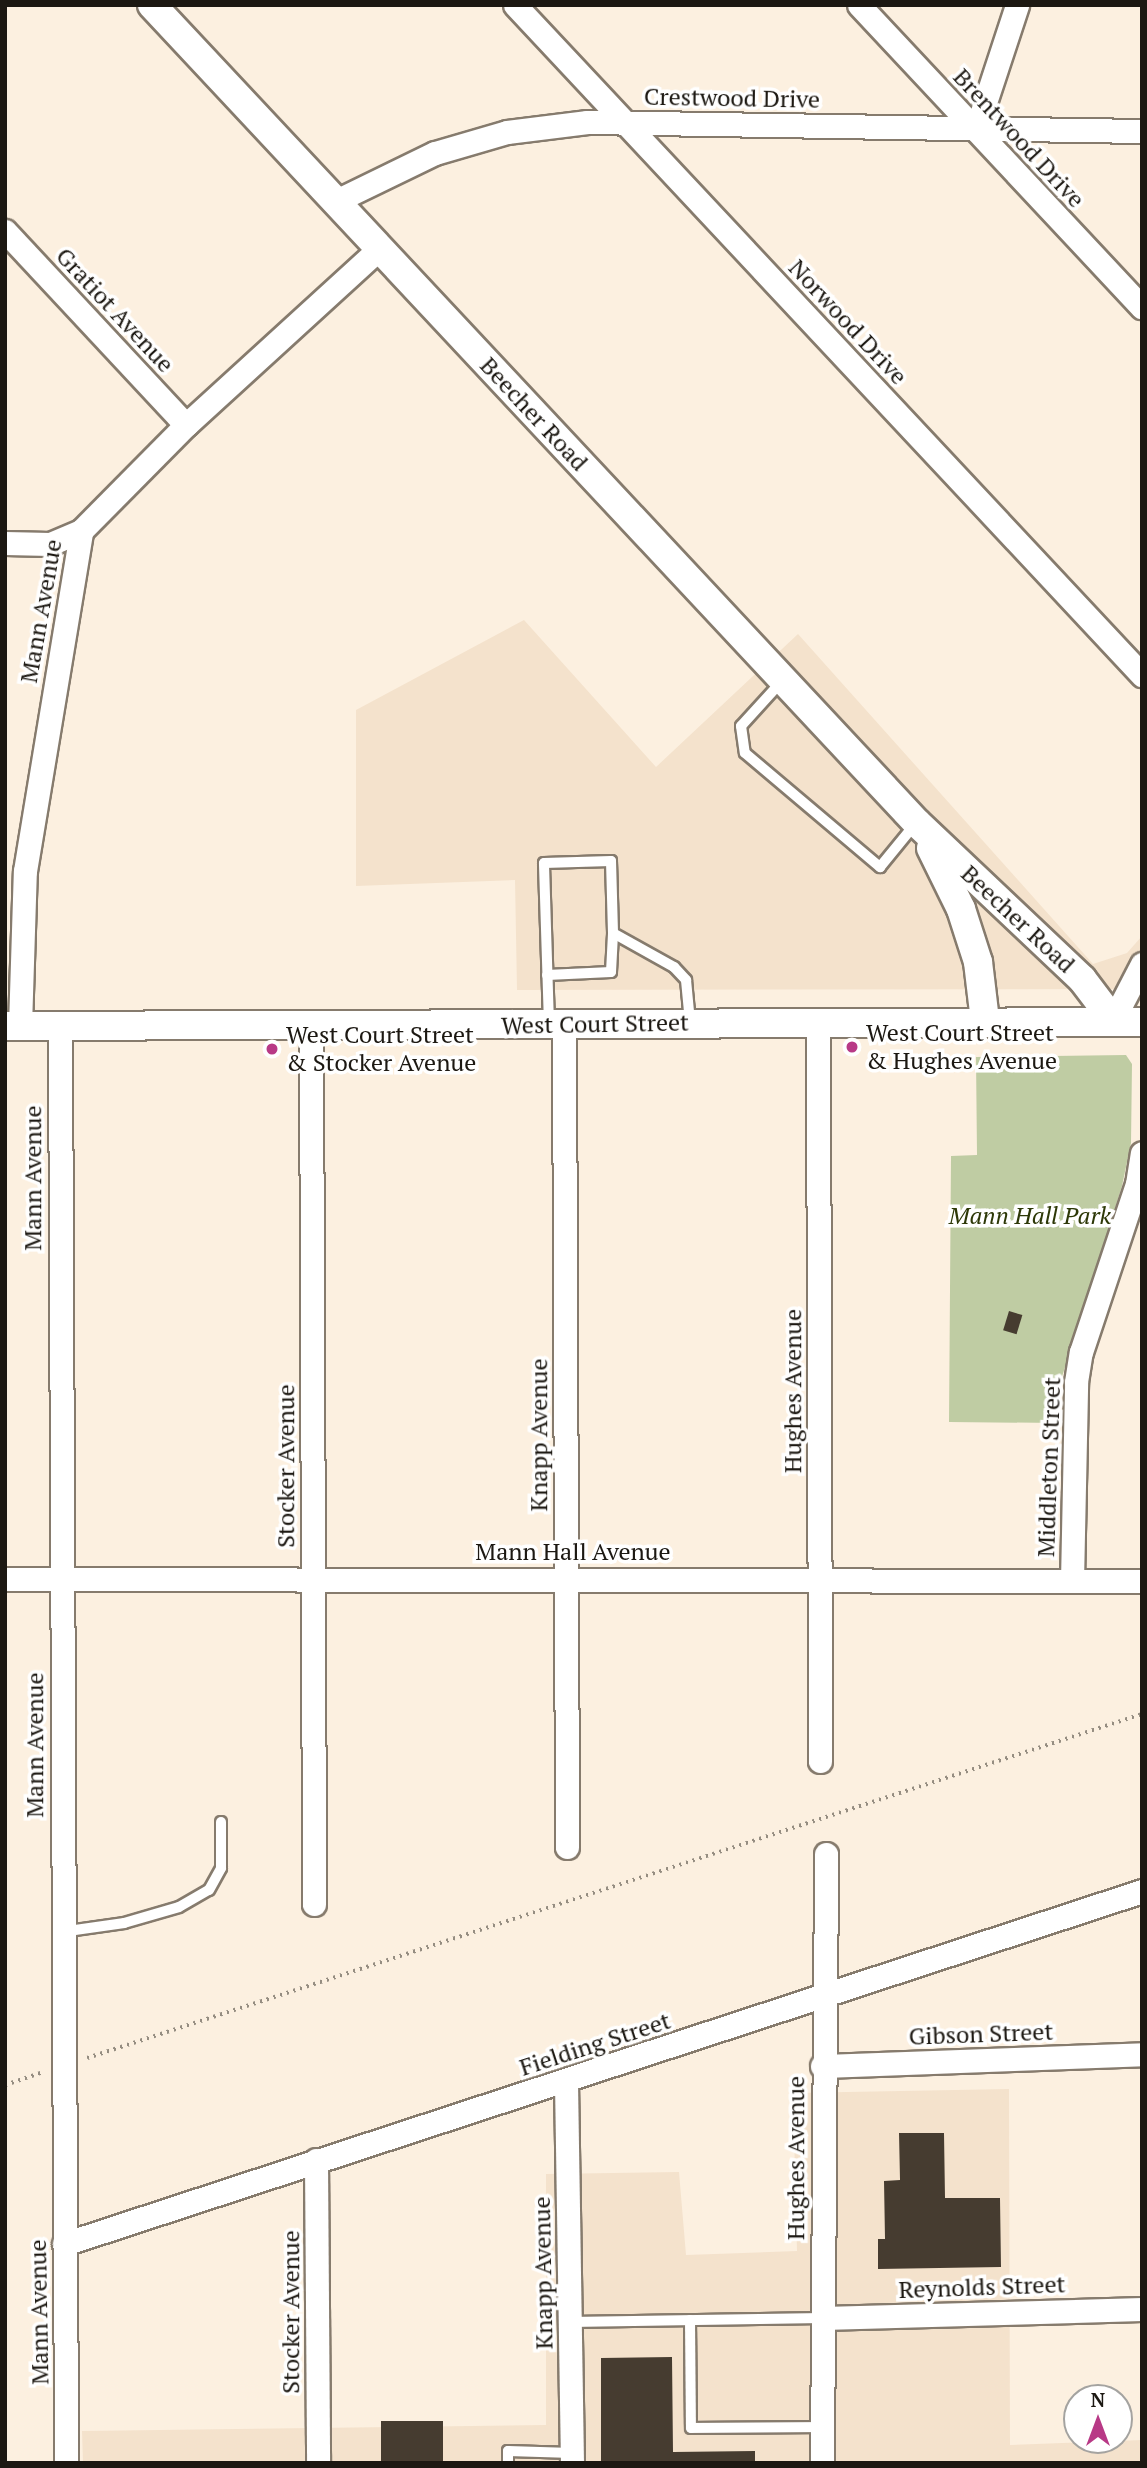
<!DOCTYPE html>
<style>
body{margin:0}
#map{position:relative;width:1147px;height:2468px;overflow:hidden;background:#fcf0e0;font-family:"PT Serif",serif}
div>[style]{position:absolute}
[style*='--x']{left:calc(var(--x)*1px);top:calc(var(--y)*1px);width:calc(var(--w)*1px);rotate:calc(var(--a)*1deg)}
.built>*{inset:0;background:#f4e2cc}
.green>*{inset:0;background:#bfcca3}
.building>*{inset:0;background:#463c30;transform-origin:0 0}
.path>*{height:3.5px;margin-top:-1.75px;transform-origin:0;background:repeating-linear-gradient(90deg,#958d81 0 2px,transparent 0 7px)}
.roads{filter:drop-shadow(2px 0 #867b6d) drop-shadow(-2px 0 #867b6d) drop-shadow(0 2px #867b6d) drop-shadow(0 -2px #867b6d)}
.service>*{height:10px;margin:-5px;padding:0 5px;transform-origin:5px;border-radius:5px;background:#fff}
.minor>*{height:23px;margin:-11.5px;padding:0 11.5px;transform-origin:11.5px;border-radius:11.5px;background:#fff}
.tertiary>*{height:28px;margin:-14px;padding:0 14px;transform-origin:14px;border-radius:14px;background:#fff}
.dots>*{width:19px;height:19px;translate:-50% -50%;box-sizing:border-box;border:4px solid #fff;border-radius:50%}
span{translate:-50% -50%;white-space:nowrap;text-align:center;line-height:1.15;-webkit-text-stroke:7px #fff;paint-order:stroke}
.street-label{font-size:24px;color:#1c1812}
.poi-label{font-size:24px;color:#1c1812}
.left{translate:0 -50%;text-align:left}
.park-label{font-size:24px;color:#2d3807;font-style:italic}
.frame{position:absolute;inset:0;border:7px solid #1c1812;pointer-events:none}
.north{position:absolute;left:1063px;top:2384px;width:70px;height:70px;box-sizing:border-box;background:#fff;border:2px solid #a4a3a0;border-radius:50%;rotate:0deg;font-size:19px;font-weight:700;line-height:28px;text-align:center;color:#1c1812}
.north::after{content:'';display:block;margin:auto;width:24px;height:32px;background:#b83986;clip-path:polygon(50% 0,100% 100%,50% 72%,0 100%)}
</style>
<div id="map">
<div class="built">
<i style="clip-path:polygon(524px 620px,656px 767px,798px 634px,1093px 964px,1127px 953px,1142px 936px,1142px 989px,517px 990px,515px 880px,356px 886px,356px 710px)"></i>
<i style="clip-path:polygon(1009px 2089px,1010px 2445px,1142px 2440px,1142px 2463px,83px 2463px,82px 2431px,546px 2425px,546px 2174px,679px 2172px,686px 2255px,797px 2251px,793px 2093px)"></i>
</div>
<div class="green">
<i style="clip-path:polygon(1126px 1055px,1132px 1064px,1131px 1143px,1122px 1186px,1060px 1383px,1059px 1423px,949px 1422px,951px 1156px,977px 1155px,976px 1057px)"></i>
</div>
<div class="building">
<i style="left:1009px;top:1311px;width:14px;height:20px;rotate:17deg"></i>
<i style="clip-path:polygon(899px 2133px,944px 2133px,945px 2198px,1000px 2198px,1001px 2267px,878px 2269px,878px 2239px,885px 2239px,884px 2181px,900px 2180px)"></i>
<i style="clip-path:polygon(672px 2357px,673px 2452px,755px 2451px,755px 2463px,601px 2463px,601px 2358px)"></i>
<i style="left:381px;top:2421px;width:62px;height:42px"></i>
</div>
<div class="path">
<i style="--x:87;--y:2058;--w:1110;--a:-18.06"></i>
<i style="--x:5;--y:2085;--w:40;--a:-18.9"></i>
</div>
<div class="roads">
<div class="service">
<i style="--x:782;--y:681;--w:61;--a:132.3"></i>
<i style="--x:741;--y:726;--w:27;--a:82"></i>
<i style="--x:745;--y:753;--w:177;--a:40.2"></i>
<i style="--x:880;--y:867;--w:57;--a:-50.7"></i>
<i style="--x:547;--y:975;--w:64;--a:-2.7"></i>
<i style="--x:611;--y:972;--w:39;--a:-87"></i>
<i style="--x:549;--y:1024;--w:161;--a:-91.8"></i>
<i style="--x:544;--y:863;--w:67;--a:-1.7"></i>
<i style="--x:611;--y:861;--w:72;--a:88.4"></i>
<i style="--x:613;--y:933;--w:70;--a:29.1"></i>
<i style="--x:674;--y:967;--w:18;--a:47"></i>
<i style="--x:686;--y:980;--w:42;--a:84.6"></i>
<i style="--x:61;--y:1932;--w:64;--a:-8.1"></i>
<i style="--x:124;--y:1923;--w:57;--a:-16.2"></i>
<i style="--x:179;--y:1907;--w:34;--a:-30"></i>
<i style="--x:209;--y:1890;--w:25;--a:-61"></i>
<i style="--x:221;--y:1868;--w:46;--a:-90"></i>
<i style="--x:690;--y:2320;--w:108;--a:89.5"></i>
<i style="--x:691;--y:2428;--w:131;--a:-0.4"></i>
<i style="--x:570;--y:2322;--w:253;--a:-0.9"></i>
<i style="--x:508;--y:2463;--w:12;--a:-90"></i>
<i style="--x:508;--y:2451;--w:64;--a:1.8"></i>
</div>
<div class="minor">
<i style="--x:515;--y:5;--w:918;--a:46.9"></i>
<i style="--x:859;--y:5;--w:414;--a:46.9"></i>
<i style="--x:976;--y:130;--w:132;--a:-71.8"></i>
<i style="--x:336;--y:201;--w:110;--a:-25.9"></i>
<i style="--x:435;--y:153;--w:75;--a:-16.3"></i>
<i style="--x:507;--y:132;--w:81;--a:-7.1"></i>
<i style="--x:587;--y:122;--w:555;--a:0.93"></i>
<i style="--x:5;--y:231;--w:265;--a:47"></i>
<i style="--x:5;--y:543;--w:45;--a:1.3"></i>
<i style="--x:50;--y:544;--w:34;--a:-23"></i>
<i style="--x:1113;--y:1020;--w:63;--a:-62.6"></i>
<i style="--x:818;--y:1022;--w:739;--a:89.84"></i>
<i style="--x:564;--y:1024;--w:823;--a:89.79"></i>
<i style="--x:20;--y:1026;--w:155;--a:-88.2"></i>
<i style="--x:25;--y:871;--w:345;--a:-80.6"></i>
<i style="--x:81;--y:531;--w:149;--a:-45.3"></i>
<i style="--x:186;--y:425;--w:263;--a:-42.4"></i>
<i style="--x:60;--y:1027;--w:1436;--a:89.76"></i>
<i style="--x:311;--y:1027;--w:877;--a:89.8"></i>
<i style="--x:5;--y:1579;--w:1137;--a:0.1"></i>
<i style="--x:1072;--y:1581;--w:199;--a:-88.8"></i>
<i style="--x:1076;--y:1382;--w:30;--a:-81"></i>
<i style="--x:1081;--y:1352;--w:177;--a:-71.6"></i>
<i style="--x:1137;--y:1184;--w:31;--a:-81"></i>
<i style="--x:822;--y:2066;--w:320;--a:-2.1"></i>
<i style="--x:566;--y:2082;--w:381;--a:89.1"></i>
<i style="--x:316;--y:2160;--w:303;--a:89.6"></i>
<i style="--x:64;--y:2244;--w:1134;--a:-18.13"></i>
<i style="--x:823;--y:2318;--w:319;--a:-1.6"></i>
<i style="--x:822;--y:2463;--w:609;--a:-89.62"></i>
</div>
<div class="tertiary">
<i style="--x:152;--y:5;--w:1120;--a:46.92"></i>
<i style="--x:917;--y:823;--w:227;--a:43.4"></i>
<i style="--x:1082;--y:979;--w:51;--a:52.9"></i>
<i style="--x:931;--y:848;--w:68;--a:63.8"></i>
<i style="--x:961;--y:909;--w:56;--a:72.2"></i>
<i style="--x:978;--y:962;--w:59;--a:83.2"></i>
<i style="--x:5;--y:1026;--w:1137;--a:-0.2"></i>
</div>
</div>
<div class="dots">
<i style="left:852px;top:1047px;background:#b83986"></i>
<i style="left:272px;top:1049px;background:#b83986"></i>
</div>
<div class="street-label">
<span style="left:732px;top:98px;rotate:1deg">Crestwood Drive</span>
<span style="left:1019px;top:138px;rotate:47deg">Brentwood Drive</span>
<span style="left:115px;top:310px;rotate:47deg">Gratiot Avenue</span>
<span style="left:848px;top:322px;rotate:47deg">Norwood Drive</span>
<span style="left:534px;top:414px;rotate:47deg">Beecher Road</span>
<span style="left:41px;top:611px;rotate:-80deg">Mann Avenue</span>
<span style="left:1018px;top:919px;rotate:43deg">Beecher Road</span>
<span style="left:595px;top:1024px;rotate:-1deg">West Court Street</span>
<span style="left:33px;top:1178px;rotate:-90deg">Mann Avenue</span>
<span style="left:793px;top:1391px;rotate:-90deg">Hughes Avenue</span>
<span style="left:539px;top:1435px;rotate:-90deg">Knapp Avenue</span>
<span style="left:286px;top:1466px;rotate:-90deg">Stocker Avenue</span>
<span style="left:1049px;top:1467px;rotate:-88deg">Middleton Street</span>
<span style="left:573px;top:1552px">Mann Hall Avenue</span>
<span style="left:35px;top:1745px;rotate:-90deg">Mann Avenue</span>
<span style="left:981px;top:2034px;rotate:-2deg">Gibson Street</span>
<span style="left:595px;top:2044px;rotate:-18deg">Fielding Street</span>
<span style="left:796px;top:2158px;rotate:-90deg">Hughes Avenue</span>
<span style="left:543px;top:2273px;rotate:-91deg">Knapp Avenue</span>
<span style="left:982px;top:2287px;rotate:-2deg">Reynolds Street</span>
<span style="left:39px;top:2312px;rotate:-91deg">Mann Avenue</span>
<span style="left:291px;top:2312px;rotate:-90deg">Stocker Avenue</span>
</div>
<div class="poi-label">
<span class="left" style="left:866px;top:1047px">West Court Street<br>&amp; Hughes Avenue</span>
<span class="left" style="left:286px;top:1049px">West Court Street<br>&amp; Stocker Avenue</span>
</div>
<div class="park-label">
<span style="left:1030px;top:1216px">Mann Hall Park</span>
</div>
<div class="frame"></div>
<div class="north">N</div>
</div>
